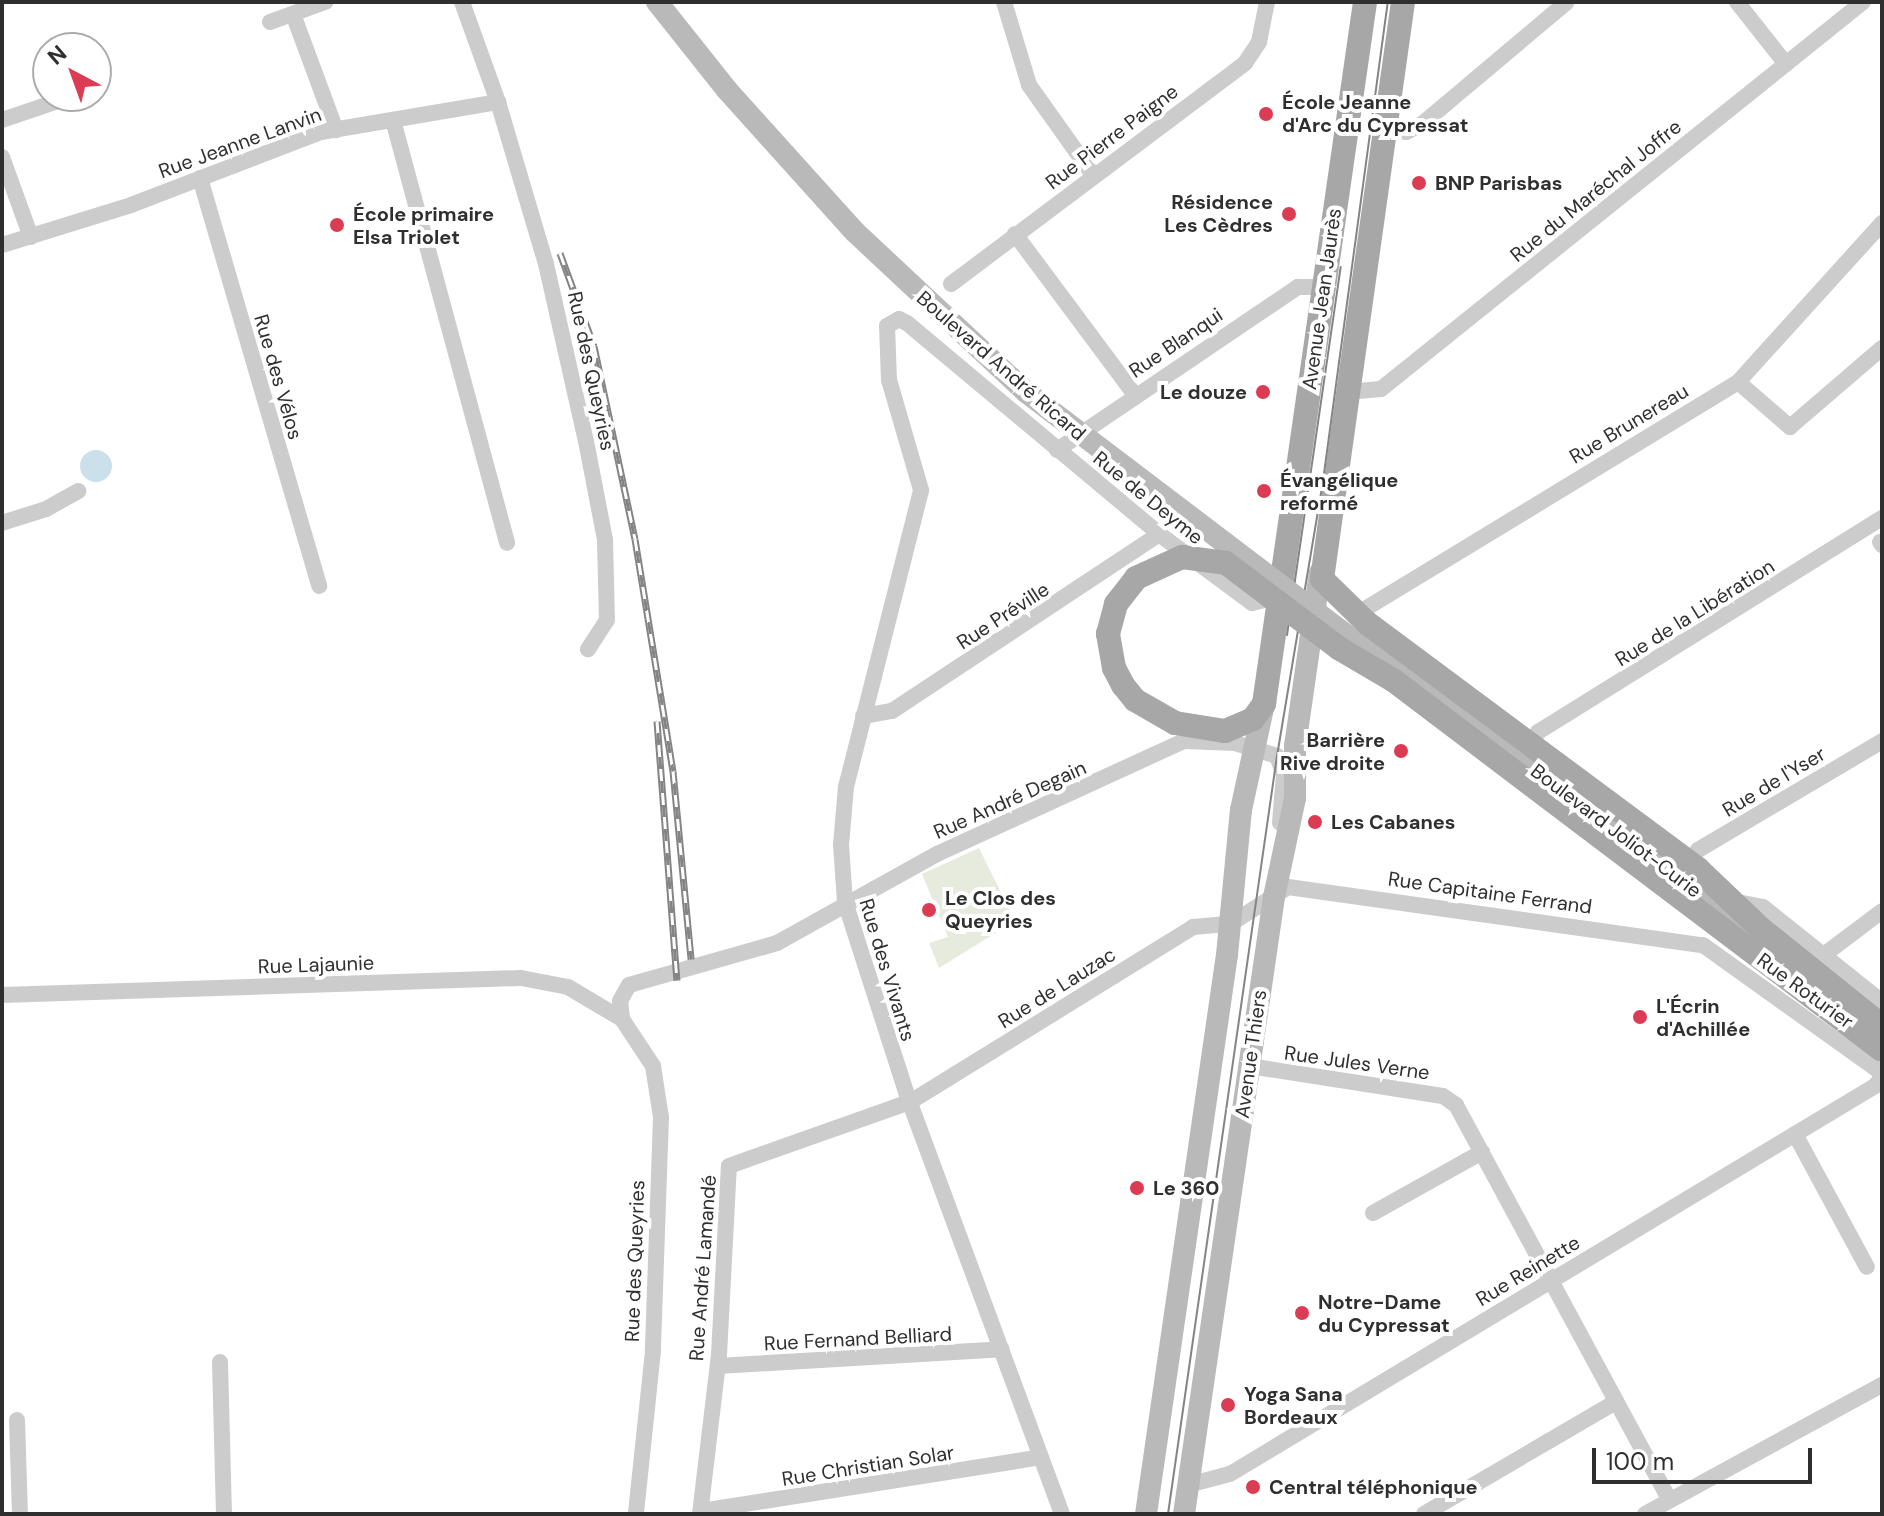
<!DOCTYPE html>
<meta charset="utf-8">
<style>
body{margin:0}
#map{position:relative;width:1884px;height:1516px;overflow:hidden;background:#fff;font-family:"DM Sans",sans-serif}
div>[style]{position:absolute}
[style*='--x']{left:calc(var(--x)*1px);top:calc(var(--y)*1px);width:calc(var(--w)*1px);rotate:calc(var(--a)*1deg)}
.green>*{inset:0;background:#e6ebde}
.water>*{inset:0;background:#cbe0ea}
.round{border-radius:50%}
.street>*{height:16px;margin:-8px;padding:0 8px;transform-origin:8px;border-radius:8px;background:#ccc}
.secondary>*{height:22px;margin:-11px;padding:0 11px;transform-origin:11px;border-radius:11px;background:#b9b9b9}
.primary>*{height:24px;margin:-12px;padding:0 12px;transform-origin:12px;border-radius:12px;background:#a7a7a7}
.tram>*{height:2px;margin:-1px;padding:0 1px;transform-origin:1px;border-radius:1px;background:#848484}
.rail>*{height:7px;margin-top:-3.5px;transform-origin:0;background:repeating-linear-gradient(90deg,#fff 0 12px,#848484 0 24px);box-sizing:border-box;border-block:2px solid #848484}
.secondary-bridge>*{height:22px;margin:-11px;padding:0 11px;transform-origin:11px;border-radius:11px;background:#b9b9b9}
.primary-bridge>*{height:24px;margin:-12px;padding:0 12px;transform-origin:12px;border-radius:12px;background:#a7a7a7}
.dots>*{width:22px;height:22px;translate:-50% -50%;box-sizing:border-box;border:4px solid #fff;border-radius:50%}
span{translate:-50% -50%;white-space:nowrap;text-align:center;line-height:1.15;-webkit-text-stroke:8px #fff;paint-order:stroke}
.poi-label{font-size:20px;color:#2f2f2f;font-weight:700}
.left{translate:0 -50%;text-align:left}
.right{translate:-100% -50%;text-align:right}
.street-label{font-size:20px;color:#2f2f2f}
.frame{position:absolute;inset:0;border:4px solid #2f2f2f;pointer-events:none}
.north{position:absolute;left:32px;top:32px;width:80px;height:80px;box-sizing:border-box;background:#fff;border:2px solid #acacac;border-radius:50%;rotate:319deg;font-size:22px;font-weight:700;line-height:32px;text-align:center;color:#2f2f2f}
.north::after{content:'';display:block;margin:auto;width:28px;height:36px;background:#db3c54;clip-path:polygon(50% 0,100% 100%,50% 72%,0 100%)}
.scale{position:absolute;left:1592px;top:1448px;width:220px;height:36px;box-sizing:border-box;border:4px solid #2f2f2f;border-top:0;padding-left:10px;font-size:24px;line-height:28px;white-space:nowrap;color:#2f2f2f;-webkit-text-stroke:6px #fff;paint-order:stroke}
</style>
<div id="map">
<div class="green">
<i style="clip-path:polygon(979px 848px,1015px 921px,939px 968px,929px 943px,948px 937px,922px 874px)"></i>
</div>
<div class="water">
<i class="round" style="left:80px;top:450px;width:32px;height:32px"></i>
</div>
<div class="street">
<i style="--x:462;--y:2;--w:106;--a:70.2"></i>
<i style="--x:498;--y:102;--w:169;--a:73.5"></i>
<i style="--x:546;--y:264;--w:181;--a:77.3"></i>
<i style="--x:586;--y:441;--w:101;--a:79.1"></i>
<i style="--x:605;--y:540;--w:80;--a:88.6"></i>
<i style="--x:607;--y:620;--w:35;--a:123"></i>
<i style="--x:1004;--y:2;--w:87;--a:73.2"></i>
<i style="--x:1029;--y:85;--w:110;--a:54.6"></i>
<i style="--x:1737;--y:2;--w:79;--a:51.7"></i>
<i style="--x:293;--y:14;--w:124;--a:69.7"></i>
<i style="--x:270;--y:22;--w:59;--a:-20"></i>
<i style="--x:2;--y:120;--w:75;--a:-18.7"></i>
<i style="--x:393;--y:120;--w:438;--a:74.9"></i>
<i style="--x:1385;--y:130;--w:21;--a:5"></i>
<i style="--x:1406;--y:132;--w:18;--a:-27"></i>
<i style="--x:1422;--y:124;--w:189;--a:-40.1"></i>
<i style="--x:2;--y:157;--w:85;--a:70.1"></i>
<i style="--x:200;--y:178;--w:425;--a:73.7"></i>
<i style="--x:1015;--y:234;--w:201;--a:53.3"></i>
<i style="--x:2;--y:245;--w:135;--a:-17.2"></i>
<i style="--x:131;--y:205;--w:204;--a:-21"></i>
<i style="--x:321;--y:132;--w:180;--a:-9.6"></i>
<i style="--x:951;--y:284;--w:368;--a:-36.9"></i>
<i style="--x:1245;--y:63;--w:25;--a:-56"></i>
<i style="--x:1259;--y:42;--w:41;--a:-78.7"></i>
<i style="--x:1738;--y:382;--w:69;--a:40.9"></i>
<i style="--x:1790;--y:427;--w:121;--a:-40.7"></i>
<i style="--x:1347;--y:392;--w:34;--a:-5"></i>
<i style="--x:1381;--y:389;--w:618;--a:-38.76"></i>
<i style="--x:1057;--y:450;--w:291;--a:-34.1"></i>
<i style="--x:1298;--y:287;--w:26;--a:0"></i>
<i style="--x:2;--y:523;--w:46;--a:-17.7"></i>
<i style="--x:46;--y:509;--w:37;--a:-29"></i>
<i style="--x:1880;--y:542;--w:4;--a:56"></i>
<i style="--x:1360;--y:612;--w:442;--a:-31.3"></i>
<i style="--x:1738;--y:382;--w:215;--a:-47.8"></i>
<i style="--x:863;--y:716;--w:29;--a:-10"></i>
<i style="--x:892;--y:711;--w:320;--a:-33.5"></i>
<i style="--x:1530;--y:743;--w:14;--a:-54"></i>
<i style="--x:1538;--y:732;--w:405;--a:-31.9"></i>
<i style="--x:1689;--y:862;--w:15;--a:-53"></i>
<i style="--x:1698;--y:850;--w:214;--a:-30.6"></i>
<i style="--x:1732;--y:901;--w:32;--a:11"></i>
<i style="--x:1763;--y:907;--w:152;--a:38.6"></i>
<i style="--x:1825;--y:954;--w:71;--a:-37"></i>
<i style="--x:2;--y:995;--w:519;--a:-1.88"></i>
<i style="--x:521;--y:978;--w:48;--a:10.8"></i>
<i style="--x:568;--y:987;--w:63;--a:30.7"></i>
<i style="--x:622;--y:1019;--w:56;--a:56.6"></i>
<i style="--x:653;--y:1066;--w:52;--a:81.1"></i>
<i style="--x:661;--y:1117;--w:234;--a:92"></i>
<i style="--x:653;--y:1351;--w:164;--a:96"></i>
<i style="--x:622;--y:1019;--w:18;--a:-96"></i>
<i style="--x:620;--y:1001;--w:18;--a:-61"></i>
<i style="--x:629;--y:985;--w:154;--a:-15.8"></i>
<i style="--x:777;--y:943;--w:183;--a:-29.1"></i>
<i style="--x:937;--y:854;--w:272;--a:-24.6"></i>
<i style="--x:1184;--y:741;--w:51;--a:2.2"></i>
<i style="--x:1235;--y:743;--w:44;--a:17.2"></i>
<i style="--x:1277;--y:756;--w:20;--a:70"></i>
<i style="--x:1284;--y:775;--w:48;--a:94.8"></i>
<i style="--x:1249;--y:1066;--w:196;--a:8.8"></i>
<i style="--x:1443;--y:1096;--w:16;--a:35"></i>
<i style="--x:1456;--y:1105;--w:449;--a:61.6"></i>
<i style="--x:1795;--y:1134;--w:151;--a:61.6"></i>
<i style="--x:1373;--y:1213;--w:125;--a:-29.2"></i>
<i style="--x:220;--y:1362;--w:152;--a:88.5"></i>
<i style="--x:718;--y:1366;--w:284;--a:-3.4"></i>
<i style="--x:17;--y:1420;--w:94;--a:88.2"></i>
<i style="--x:1188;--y:1485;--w:43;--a:-14.7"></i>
<i style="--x:1230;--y:1474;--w:753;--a:-31.03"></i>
<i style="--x:1875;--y:1086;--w:11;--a:-52"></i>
<i style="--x:701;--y:1511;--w:344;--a:-9"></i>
<i style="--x:700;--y:1514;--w:160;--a:-83.2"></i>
<i style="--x:719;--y:1355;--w:189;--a:-87"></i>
<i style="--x:729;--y:1166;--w:192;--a:-19.5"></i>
<i style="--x:910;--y:1102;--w:333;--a:-31.7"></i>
<i style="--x:1193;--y:927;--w:37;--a:-5"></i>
<i style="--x:1230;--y:924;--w:69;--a:-32.5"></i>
<i style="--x:1288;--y:887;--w:419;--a:8"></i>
<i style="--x:1703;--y:945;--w:220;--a:35.6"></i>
<i style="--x:1062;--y:1514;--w:447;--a:-110.3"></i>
<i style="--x:907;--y:1095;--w:203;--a:-107.8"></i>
<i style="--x:845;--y:902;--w:57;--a:-94"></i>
<i style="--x:841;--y:845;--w:58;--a:-85.1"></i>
<i style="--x:846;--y:787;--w:306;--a:-75.8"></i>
<i style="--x:921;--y:490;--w:115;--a:-106.2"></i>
<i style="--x:889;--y:380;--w:54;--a:-92.1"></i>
<i style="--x:887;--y:326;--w:14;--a:-30"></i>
<i style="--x:899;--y:319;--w:9;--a:27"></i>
<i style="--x:907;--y:323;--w:329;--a:39.9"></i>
<i style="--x:1159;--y:534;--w:116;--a:36.6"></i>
<i style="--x:1252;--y:603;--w:25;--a:-14"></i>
<i style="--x:1424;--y:1514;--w:222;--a:-30.3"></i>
<i style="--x:1645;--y:1514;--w:270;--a:-28.6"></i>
</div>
<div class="secondary">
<i style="--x:657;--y:2;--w:112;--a:51.5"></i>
<i style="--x:727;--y:90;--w:191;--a:48"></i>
<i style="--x:1349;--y:637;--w:61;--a:31.6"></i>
<i style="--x:1401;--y:669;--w:442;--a:36.8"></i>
<i style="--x:1146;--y:1514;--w:565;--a:-81.76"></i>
<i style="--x:1227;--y:955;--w:146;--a:-84.5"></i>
<i style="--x:1241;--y:810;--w:108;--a:-77.8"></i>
<i style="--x:1184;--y:1514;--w:624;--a:-81.7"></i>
<i style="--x:1274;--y:897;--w:101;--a:-78"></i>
<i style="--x:1295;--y:798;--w:52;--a:-90"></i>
<i style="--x:1295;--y:746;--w:175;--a:-81.8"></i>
</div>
<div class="primary">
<i style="--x:1403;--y:2;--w:583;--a:97.99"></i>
<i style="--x:1322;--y:579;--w:63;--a:44.4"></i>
<i style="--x:1367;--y:623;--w:412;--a:36.6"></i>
<i style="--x:1698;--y:869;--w:86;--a:43.6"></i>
<i style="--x:1760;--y:928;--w:156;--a:38.8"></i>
<i style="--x:1393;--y:680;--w:613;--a:37.11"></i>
<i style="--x:1175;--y:723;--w:51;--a:9.1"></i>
<i style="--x:1225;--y:731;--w:30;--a:-23"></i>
<i style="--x:1253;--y:719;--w:19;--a:-54"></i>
<i style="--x:1264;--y:704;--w:709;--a:-81.81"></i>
</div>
<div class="tram">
<i style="--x:1287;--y:635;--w:372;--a:-81.7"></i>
<i style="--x:1168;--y:1514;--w:766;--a:-81.82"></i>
<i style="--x:1277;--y:756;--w:279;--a:-80.5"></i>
<i style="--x:1323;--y:481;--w:483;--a:-82.3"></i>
</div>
<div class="rail">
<i style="--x:560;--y:253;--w:99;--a:69.9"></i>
<i style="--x:594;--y:346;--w:197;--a:78"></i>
<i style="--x:635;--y:539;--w:235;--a:80.7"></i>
<i style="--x:673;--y:771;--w:189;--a:84.5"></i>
<i style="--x:657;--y:721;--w:260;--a:85.6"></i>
</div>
<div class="secondary-bridge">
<i style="--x:855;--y:232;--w:234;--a:43.1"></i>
<i style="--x:1026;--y:392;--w:405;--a:37.2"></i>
</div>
<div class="primary-bridge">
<i style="--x:1175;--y:723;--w:46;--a:-150.1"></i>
<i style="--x:1135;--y:700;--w:19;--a:-129"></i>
<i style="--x:1123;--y:685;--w:19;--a:-118"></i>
<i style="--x:1114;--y:668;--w:35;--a:-100"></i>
<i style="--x:1108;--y:634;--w:31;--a:-75"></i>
<i style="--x:1116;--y:604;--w:33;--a:-52"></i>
<i style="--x:1136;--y:578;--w:51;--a:-24.5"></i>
<i style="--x:1182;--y:557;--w:44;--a:7.8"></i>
<i style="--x:1226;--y:563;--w:143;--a:37"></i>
<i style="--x:1340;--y:649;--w:61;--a:30.3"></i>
</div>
<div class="dots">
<i style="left:1266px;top:114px;background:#db3c54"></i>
<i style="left:1419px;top:183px;background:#db3c54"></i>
<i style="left:1289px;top:214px;background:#db3c54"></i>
<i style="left:337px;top:225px;background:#db3c54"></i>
<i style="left:1263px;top:392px;background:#db3c54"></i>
<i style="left:1264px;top:491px;background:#db3c54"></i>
<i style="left:1401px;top:751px;background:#db3c54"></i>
<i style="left:1315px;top:822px;background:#db3c54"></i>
<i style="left:929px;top:910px;background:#db3c54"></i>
<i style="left:1640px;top:1017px;background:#db3c54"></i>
<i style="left:1137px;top:1188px;background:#db3c54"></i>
<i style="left:1302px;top:1313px;background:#db3c54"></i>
<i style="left:1228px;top:1405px;background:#db3c54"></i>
<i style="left:1253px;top:1487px;background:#db3c54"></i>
</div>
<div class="poi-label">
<span class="left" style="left:1282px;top:114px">École Jeanne<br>d'Arc du Cypressat</span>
<span class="left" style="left:1435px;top:183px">BNP Parisbas</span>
<span class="right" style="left:1273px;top:214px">Résidence<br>Les Cèdres</span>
<span class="left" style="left:353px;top:226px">École primaire<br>Elsa Triolet</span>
<span class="right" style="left:1247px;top:392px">Le douze</span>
<span class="left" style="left:1280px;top:492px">Évangélique<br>reformé</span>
<span class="right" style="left:1385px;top:752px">Barrière<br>Rive droite</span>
<span class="left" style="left:1331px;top:822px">Les Cabanes</span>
<span class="left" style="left:945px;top:910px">Le Clos des<br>Queyries</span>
<span class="left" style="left:1656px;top:1018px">L'Écrin<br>d'Achillée</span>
<span class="left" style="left:1153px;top:1188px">Le 360</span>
<span class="left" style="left:1318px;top:1314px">Notre-Dame<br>du Cypressat</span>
<span class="left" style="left:1244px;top:1406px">Yoga Sana<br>Bordeaux</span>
<span class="left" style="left:1269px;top:1487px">Central téléphonique</span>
</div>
<div class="street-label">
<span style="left:1112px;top:137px;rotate:-37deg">Rue Pierre Paigne</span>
<span style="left:240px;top:143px;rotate:-20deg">Rue Jeanne Lanvin</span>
<span style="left:1596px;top:191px;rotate:-39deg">Rue du Maréchal Joffre</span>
<span style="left:1322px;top:299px;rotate:-82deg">Avenue Jean Jaurès</span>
<span style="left:1176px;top:343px;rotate:-34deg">Rue Blanqui</span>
<span style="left:1001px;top:366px;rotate:41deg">Boulevard André Ricard</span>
<span style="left:591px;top:371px;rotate:78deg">Rue des Queyries</span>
<span style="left:278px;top:377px;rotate:74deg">Rue des Vélos</span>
<span style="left:1629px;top:424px;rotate:-31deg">Rue Brunereau</span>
<span style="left:1148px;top:498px;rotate:39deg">Rue de Deyme</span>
<span style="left:1695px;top:613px;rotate:-32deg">Rue de la Libération</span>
<span style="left:1003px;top:616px;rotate:-33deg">Rue Préville</span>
<span style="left:1774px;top:782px;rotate:-31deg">Rue de l'Yser</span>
<span style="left:1010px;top:800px;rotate:-24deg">Rue André Degain</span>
<span style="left:1616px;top:831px;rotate:37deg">Boulevard Joliot-Curie</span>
<span style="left:1490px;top:893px;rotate:8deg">Rue Capitaine Ferrand</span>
<span style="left:316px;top:965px;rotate:-2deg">Rue Lajaunie</span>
<span style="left:887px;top:970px;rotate:73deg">Rue des Vivants</span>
<span style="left:1057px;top:988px;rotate:-32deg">Rue de Lauzac</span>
<span style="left:1805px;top:991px;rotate:36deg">Rue Roturier</span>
<span style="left:1251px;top:1054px;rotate:-82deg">Avenue Thiers</span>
<span style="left:1357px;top:1063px;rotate:8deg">Rue Jules Verne</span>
<span style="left:635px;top:1261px;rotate:-88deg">Rue des Queyries</span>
<span style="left:703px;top:1268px;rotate:-86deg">Rue André Lamandé</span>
<span style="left:1528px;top:1271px;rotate:-31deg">Rue Reinette</span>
<span style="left:858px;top:1339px;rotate:-3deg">Rue Fernand Belliard</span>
<span style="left:868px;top:1466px;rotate:-9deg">Rue Christian Solar</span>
</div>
<div class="frame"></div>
<div class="north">N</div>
<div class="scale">100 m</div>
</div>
